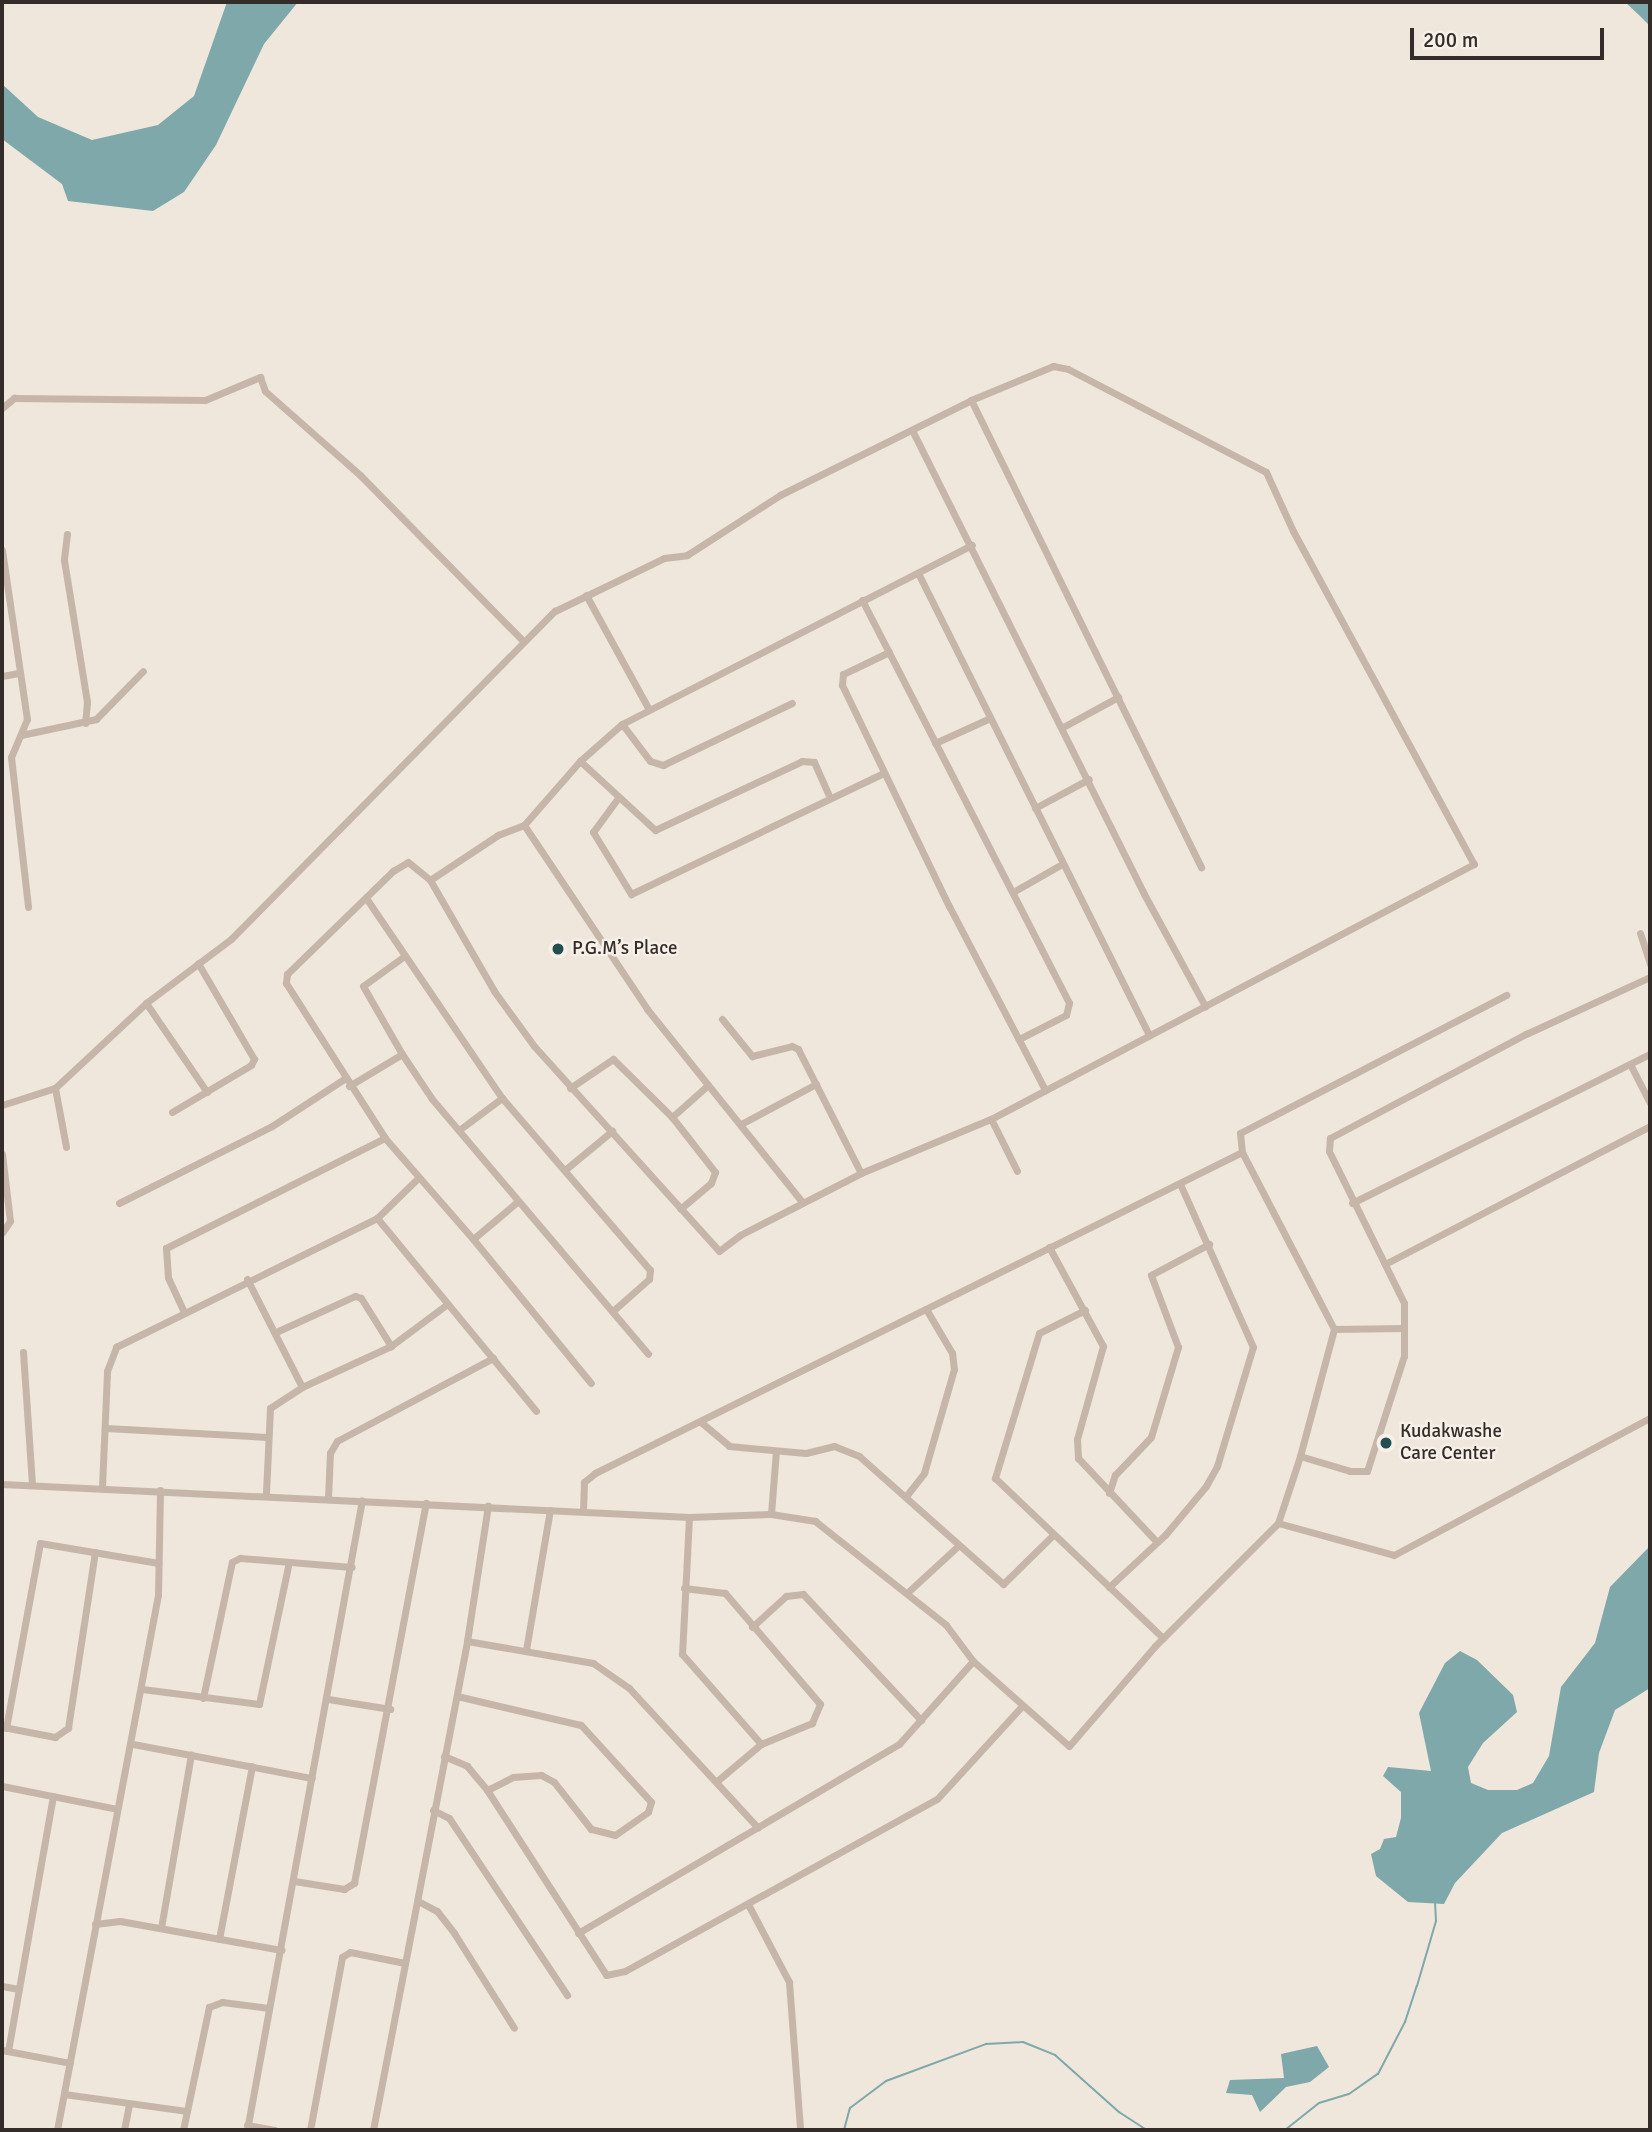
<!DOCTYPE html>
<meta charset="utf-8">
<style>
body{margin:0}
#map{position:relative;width:1652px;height:2132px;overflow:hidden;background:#efe6dc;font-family:Signika,sans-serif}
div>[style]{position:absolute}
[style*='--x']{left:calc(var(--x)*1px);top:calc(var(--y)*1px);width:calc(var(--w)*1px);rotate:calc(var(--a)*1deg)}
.water>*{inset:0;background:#7ea8a9}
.stream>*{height:2px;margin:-1px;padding:0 1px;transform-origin:1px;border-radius:1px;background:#7ea8a9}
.street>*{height:7px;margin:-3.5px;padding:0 3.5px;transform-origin:3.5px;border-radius:3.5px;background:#c6b6aa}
.dots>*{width:19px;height:19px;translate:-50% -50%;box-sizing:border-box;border:4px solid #f7f0e8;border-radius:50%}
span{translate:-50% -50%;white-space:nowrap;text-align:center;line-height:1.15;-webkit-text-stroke:5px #f7f0e8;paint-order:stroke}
.poi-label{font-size:19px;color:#342c28}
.left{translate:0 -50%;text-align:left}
.frame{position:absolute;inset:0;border:4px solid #342c28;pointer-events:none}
.scale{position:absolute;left:1410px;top:28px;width:194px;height:32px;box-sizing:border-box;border:4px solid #342c28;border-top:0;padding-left:9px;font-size:21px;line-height:24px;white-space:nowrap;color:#342c28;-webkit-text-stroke:5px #f7f0e8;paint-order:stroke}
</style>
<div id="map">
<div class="water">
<i style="clip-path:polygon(227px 2px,298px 2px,264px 44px,216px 145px,184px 192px,153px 211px,68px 201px,62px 184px,2px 139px,2px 84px,38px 117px,92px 140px,158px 125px,194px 96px)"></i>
<i style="clip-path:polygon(1625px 2px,1650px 2px,1650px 26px,1640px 16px)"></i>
<i style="clip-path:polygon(1650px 1546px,1650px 1688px,1615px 1710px,1599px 1753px,1594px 1792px,1502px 1833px,1455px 1883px,1444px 1904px,1408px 1902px,1376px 1876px,1371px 1854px,1380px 1849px,1384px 1839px,1396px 1837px,1401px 1818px,1401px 1792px,1383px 1776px,1388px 1767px,1431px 1771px,1419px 1713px,1445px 1663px,1460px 1651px,1477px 1660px,1513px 1695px,1517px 1712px,1483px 1743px,1468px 1767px,1471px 1783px,1488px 1790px,1517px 1790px,1533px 1783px,1549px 1756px,1561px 1687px,1595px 1643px,1610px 1587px)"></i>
<i style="clip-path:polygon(1317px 2046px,1329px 2067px,1310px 2082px,1286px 2087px,1260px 2112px,1252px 2095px,1226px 2093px,1230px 2080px,1284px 2078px,1281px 2054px)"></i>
</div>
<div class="stream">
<i style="--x:844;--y:2130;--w:23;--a:-75"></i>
<i style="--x:850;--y:2108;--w:45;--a:-36.9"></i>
<i style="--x:886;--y:2081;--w:107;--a:-20.3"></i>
<i style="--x:986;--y:2044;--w:37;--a:-3"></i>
<i style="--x:1023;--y:2042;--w:35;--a:22"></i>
<i style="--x:1055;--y:2055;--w:86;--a:41.7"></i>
<i style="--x:1119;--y:2112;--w:33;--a:33"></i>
<i style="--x:1285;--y:2130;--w:43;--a:-38.5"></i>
<i style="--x:1319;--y:2103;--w:31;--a:-17"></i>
<i style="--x:1349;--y:2094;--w:35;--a:-35"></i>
<i style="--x:1378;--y:2074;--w:59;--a:-62.6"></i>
<i style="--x:1405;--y:2022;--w:38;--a:-72"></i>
<i style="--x:1417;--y:1986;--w:68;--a:-73.7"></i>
<i style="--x:1436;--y:1921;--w:17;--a:-93"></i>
</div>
<div class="street">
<i style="--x:971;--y:400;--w:521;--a:63.78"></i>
<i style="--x:2;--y:408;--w:16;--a:-40"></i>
<i style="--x:14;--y:398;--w:191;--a:0.6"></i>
<i style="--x:205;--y:400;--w:60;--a:-22.7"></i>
<i style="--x:260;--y:377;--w:15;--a:70"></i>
<i style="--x:265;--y:391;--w:127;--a:41.5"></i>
<i style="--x:360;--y:475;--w:231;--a:45.5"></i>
<i style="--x:912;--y:430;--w:519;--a:63.43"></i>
<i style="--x:1144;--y:894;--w:128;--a:61.4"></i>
<i style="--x:67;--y:534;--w:26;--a:97"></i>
<i style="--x:64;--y:560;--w:144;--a:80.8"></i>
<i style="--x:87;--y:702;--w:21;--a:95"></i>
<i style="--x:2;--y:550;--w:171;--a:81.6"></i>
<i style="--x:27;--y:719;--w:41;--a:112.8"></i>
<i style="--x:11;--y:757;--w:151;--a:83.5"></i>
<i style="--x:918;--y:573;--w:517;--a:63.43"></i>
<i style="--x:586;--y:595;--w:129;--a:61.2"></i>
<i style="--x:862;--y:600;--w:453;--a:62.8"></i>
<i style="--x:1069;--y:1003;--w:12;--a:104"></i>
<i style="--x:1066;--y:1015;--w:53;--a:152.9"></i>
<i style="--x:889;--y:652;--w:51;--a:154.4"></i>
<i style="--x:843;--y:674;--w:11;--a:95"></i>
<i style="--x:842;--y:685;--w:246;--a:64.2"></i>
<i style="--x:949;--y:906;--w:208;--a:62.4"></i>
<i style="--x:2;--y:676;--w:17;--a:-10"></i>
<i style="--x:622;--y:724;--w:46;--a:52.9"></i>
<i style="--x:650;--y:761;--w:14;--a:17"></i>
<i style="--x:663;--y:765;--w:143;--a:-25.7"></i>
<i style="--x:1063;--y:727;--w:63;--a:-28.6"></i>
<i style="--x:21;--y:735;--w:77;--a:-12"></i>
<i style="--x:96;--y:719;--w:67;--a:-45.6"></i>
<i style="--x:935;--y:743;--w:60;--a:-24.4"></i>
<i style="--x:580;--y:761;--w:102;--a:42.6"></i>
<i style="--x:655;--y:830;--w:162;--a:-25.1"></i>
<i style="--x:802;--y:761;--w:12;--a:5"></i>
<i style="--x:814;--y:762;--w:36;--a:66"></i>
<i style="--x:618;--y:798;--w:42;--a:126.3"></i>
<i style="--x:593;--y:832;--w:73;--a:58.5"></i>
<i style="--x:631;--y:894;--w:280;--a:-25.6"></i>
<i style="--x:1035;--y:808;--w:61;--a:-28.2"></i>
<i style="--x:524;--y:825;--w:221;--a:56.2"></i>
<i style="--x:647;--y:1009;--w:248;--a:51.2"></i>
<i style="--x:430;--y:880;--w:82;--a:-33.5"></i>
<i style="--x:498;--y:835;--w:28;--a:-21"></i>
<i style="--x:524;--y:825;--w:85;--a:-48.8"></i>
<i style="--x:580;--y:761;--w:56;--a:-41.4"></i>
<i style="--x:622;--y:724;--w:393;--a:-27.1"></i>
<i style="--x:1013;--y:892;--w:56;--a:-29.7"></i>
<i style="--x:366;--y:898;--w:242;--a:55.8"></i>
<i style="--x:502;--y:1098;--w:227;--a:49.3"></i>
<i style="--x:650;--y:1270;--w:9;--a:96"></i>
<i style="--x:649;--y:1279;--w:47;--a:138.5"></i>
<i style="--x:1640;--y:933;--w:33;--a:72"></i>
<i style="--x:403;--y:957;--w:49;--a:144.1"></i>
<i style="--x:363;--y:986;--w:78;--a:60.2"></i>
<i style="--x:402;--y:1054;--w:54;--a:56.3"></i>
<i style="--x:432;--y:1099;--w:334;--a:49.7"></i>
<i style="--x:146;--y:1003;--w:108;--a:55.6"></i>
<i style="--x:722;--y:1019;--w:48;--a:51"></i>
<i style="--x:752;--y:1056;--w:41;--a:-14"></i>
<i style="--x:792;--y:1046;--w:7;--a:27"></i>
<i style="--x:798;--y:1049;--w:139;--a:63.1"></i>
<i style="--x:1630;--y:1064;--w:44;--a:62.9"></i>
<i style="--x:349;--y:1086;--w:62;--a:-31.1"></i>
<i style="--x:55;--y:1088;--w:60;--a:79.4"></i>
<i style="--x:570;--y:1088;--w:52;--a:-34"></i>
<i style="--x:613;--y:1059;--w:83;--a:44.5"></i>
<i style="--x:672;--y:1117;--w:70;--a:52"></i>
<i style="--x:715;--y:1172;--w:12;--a:110"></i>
<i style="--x:711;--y:1183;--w:40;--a:140"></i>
<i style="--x:2;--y:1105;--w:56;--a:-17.8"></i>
<i style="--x:55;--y:1088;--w:125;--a:-43"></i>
<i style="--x:146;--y:1003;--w:106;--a:-37"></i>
<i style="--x:231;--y:939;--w:461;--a:-45.4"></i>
<i style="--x:555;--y:611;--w:121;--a:-25.9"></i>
<i style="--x:664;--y:558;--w:23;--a:-7"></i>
<i style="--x:687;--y:555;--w:111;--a:-32.8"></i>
<i style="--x:780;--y:495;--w:213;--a:-26.4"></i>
<i style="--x:971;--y:400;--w:89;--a:-22.5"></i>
<i style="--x:1053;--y:366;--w:15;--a:11"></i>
<i style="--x:1068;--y:369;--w:223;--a:27.5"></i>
<i style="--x:1266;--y:472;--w:65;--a:65.4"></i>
<i style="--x:1293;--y:531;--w:379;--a:61.5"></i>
<i style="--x:1474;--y:864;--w:546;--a:152.17"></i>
<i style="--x:991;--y:1119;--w:58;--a:63.4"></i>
<i style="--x:172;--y:1112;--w:92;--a:-30.7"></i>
<i style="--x:251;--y:1065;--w:7;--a:-63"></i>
<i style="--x:254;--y:1059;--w:111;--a:-120.3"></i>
<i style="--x:672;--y:1117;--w:48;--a:-41.6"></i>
<i style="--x:741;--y:1124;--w:85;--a:-28.1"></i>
<i style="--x:459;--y:1130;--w:54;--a:-36.7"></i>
<i style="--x:2;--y:1154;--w:67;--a:83.2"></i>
<i style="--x:10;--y:1221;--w:14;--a:124"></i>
<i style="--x:566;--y:1169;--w:60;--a:-39.6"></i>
<i style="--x:517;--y:1202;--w:57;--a:139.9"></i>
<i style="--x:473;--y:1239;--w:134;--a:-131.1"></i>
<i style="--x:385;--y:1138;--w:184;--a:-122.6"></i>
<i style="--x:286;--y:983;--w:9;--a:-84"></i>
<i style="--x:287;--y:974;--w:148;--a:-44.2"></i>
<i style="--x:393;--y:871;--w:17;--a:-31"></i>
<i style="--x:408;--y:862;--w:28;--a:39"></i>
<i style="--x:430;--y:880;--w:128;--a:60"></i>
<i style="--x:494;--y:991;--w:68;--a:54"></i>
<i style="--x:534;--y:1046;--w:276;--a:47.9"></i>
<i style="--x:719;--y:1251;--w:26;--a:-37"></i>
<i style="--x:740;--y:1235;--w:136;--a:-27.1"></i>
<i style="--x:861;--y:1173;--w:141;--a:-22.6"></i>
<i style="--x:119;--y:1203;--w:171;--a:-26.7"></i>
<i style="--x:272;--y:1126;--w:86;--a:-33.1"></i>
<i style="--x:1352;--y:1203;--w:333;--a:-26.6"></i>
<i style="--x:377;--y:1218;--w:250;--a:50.5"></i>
<i style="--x:473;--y:1239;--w:186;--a:50.7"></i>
<i style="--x:1049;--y:1247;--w:113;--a:61.4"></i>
<i style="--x:1103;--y:1346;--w:97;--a:105.6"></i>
<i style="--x:1077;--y:1439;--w:19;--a:87"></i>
<i style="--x:1078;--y:1458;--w:112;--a:46.8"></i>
<i style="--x:1385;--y:1264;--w:299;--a:-27.5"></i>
<i style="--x:247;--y:1279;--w:121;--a:63"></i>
<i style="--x:302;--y:1387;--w:98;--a:-24.7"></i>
<i style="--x:391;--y:1346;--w:69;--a:-36.7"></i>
<i style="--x:1085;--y:1310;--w:51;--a:153.4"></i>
<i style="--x:1039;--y:1333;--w:152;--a:106.9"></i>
<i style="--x:995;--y:1478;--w:232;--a:43.6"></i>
<i style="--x:184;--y:1312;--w:38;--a:-115"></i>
<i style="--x:168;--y:1277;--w:29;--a:-94"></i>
<i style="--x:166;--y:1248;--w:245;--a:-26.7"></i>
<i style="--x:1334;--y:1329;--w:70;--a:-0.8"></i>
<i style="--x:276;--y:1332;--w:87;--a:-24.5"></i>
<i style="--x:355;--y:1296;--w:6;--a:18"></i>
<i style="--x:361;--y:1298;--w:57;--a:58"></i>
<i style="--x:23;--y:1352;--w:133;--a:86.1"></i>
<i style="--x:702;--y:1423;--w:35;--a:40"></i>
<i style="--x:729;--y:1446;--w:77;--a:5.2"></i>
<i style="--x:806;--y:1453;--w:29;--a:-14"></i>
<i style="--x:834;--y:1446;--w:27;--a:22"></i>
<i style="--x:859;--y:1456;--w:193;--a:41.6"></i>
<i style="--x:1003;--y:1584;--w:70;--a:-44.4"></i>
<i style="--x:106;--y:1428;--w:161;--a:3.2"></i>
<i style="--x:1300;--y:1456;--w:52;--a:16.7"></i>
<i style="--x:1350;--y:1471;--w:17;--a:0"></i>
<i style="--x:1367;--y:1471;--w:121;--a:-72.2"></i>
<i style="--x:1404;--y:1356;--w:53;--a:-90"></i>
<i style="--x:1404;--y:1303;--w:169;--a:-116.3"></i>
<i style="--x:1329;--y:1151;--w:13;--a:-86"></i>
<i style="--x:1330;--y:1138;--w:222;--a:-28"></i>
<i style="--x:1526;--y:1034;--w:136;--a:-24.7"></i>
<i style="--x:2;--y:1484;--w:688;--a:2.75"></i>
<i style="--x:689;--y:1517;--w:82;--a:-2.1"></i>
<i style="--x:771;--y:1514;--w:45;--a:9"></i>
<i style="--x:815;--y:1521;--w:167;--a:38.4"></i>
<i style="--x:946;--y:1625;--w:45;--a:53.1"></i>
<i style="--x:973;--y:1661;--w:128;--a:41.5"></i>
<i style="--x:1069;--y:1746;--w:132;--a:-49.3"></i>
<i style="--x:1155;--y:1646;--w:174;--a:-45"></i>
<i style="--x:1278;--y:1523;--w:71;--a:-71.8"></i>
<i style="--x:1300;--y:1456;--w:131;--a:-75"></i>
<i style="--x:1334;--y:1329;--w:199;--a:-117.5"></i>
<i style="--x:1242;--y:1152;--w:19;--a:-96"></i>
<i style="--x:1240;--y:1133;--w:300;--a:-27.4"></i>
<i style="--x:102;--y:1487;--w:116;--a:-87.5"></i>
<i style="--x:107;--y:1371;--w:26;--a:-69"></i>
<i style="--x:116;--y:1347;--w:291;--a:-26.3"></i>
<i style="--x:377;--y:1218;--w:57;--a:-44.3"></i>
<i style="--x:266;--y:1493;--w:85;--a:-87.3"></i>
<i style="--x:270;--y:1408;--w:38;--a:-33"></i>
<i style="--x:1109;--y:1493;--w:19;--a:-72"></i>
<i style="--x:1115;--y:1475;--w:52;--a:-46.5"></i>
<i style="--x:1151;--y:1437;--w:94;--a:-73.3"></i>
<i style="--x:1178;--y:1347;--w:77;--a:-110.6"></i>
<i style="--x:1151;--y:1275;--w:66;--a:-28.1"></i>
<i style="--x:907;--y:1495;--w:28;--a:-52"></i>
<i style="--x:924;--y:1473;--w:108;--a:-73.9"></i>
<i style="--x:954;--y:1369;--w:16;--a:-97"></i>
<i style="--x:952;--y:1353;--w:51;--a:-120.6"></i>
<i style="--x:328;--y:1498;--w:45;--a:-87.5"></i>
<i style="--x:330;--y:1453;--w:14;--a:-60"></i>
<i style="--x:337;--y:1441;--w:177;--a:-28"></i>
<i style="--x:583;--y:1511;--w:29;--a:-88"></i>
<i style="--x:584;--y:1482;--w:14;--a:-39"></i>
<i style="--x:595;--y:1473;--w:722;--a:-26.39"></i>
<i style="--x:771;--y:1514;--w:63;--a:-85.5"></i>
<i style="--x:689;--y:1517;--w:137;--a:92.9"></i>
<i style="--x:682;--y:1654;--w:120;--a:48.7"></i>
<i style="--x:1278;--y:1523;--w:120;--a:15.4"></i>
<i style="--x:1394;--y:1555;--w:290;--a:-28.2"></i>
<i style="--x:1109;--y:1587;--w:76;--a:-42.9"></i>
<i style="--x:1165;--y:1535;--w:64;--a:-50.1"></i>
<i style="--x:1206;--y:1486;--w:23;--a:-61"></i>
<i style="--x:1217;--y:1466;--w:124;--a:-73.2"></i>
<i style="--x:1253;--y:1347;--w:179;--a:-114.1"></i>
<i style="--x:684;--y:1588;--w:41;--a:7"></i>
<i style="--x:725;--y:1593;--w:146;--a:49.4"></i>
<i style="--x:820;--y:1704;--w:21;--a:113"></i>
<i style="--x:812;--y:1723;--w:55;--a:157.6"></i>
<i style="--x:761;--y:1744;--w:57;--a:139.9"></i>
<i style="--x:908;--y:1592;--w:69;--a:-42.7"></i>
<i style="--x:752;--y:1627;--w:46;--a:-42.4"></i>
<i style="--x:786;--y:1596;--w:17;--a:-7"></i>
<i style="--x:803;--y:1594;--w:173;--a:46.9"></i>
<i style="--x:467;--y:1641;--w:128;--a:9.9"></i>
<i style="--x:593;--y:1663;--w:44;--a:34.8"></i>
<i style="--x:629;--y:1688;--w:190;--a:47.3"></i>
<i style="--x:526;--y:1650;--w:142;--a:-80.3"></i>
<i style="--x:142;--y:1689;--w:118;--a:7.3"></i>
<i style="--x:259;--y:1704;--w:145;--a:-78.1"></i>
<i style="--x:457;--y:1696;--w:127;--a:13.2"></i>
<i style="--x:581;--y:1725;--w:104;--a:47.7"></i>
<i style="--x:651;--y:1802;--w:10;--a:107"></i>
<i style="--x:648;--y:1812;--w:40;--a:145.1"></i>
<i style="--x:615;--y:1835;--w:25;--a:-166"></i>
<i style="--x:591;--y:1829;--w:60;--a:-128.2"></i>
<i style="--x:554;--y:1782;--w:15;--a:-152"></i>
<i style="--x:541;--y:1775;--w:28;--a:176"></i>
<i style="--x:513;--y:1777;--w:29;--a:153"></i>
<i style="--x:203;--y:1698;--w:139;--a:-78"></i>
<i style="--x:232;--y:1562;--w:9;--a:-27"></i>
<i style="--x:240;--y:1558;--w:112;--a:4.6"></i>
<i style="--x:328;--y:1699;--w:63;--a:9.2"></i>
<i style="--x:3;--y:1727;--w:53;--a:10.9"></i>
<i style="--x:55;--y:1737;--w:16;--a:-35"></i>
<i style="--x:68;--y:1728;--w:178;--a:-81.3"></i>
<i style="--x:6;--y:1728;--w:188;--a:-79.6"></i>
<i style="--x:40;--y:1543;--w:120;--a:9.6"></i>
<i style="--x:133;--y:1744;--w:182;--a:10.8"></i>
<i style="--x:444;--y:1756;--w:25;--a:23"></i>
<i style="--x:467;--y:1766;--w:31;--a:50"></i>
<i style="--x:487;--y:1790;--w:220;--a:57.2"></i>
<i style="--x:606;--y:1975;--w:19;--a:-12"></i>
<i style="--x:625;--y:1971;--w:356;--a:-28.9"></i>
<i style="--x:937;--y:1799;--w:125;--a:-47.6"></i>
<i style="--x:2;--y:1786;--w:117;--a:11.3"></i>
<i style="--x:433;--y:1810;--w:18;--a:27"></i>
<i style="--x:449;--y:1818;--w:213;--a:56.3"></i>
<i style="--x:294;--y:1881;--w:51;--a:9.1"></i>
<i style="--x:344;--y:1889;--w:12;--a:-31"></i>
<i style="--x:354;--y:1883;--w:387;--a:-79.3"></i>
<i style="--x:418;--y:1901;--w:21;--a:28"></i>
<i style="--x:437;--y:1911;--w:28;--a:52"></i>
<i style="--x:454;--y:1933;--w:112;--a:57.7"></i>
<i style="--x:749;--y:1906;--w:86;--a:62.2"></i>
<i style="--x:789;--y:1982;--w:148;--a:85.7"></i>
<i style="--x:95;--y:1924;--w:25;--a:-7"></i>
<i style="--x:120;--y:1921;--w:164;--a:10.2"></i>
<i style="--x:161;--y:1928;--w:176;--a:-80.2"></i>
<i style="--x:578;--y:1933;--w:373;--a:-30.5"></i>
<i style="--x:899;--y:1744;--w:111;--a:-48.3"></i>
<i style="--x:219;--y:1939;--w:176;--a:-79.2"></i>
<i style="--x:2;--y:1986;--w:17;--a:10"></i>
<i style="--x:2;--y:2050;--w:69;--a:10.8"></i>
<i style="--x:8;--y:2051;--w:259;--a:-80"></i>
<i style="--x:64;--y:2094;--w:123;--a:7.9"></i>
<i style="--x:247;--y:2125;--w:28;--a:10"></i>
<i style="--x:57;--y:2130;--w:544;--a:-79.31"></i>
<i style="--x:158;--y:1595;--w:105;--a:-88.9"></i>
<i style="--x:124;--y:2130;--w:26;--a:-79"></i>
<i style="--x:183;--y:2130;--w:126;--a:-78.1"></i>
<i style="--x:209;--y:2007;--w:14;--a:-21"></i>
<i style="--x:222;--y:2002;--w:47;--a:7.3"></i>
<i style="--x:247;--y:2130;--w:640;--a:-79.66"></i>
<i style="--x:310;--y:2130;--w:176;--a:-79.5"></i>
<i style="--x:342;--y:1957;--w:9;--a:-32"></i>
<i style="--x:350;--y:1952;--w:56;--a:11.3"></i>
<i style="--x:373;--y:2130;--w:498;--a:-79.1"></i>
<i style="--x:467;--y:1641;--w:137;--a:-81.2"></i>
</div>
<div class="dots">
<i style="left:558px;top:949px;background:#224f51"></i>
<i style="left:1386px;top:1443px;background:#224f51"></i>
</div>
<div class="poi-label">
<span class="left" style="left:572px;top:949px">P.G.M’s Place</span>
<span class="left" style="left:1400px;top:1443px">Kudakwashe<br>Care Center</span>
</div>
<div class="frame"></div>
<div class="scale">200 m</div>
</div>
